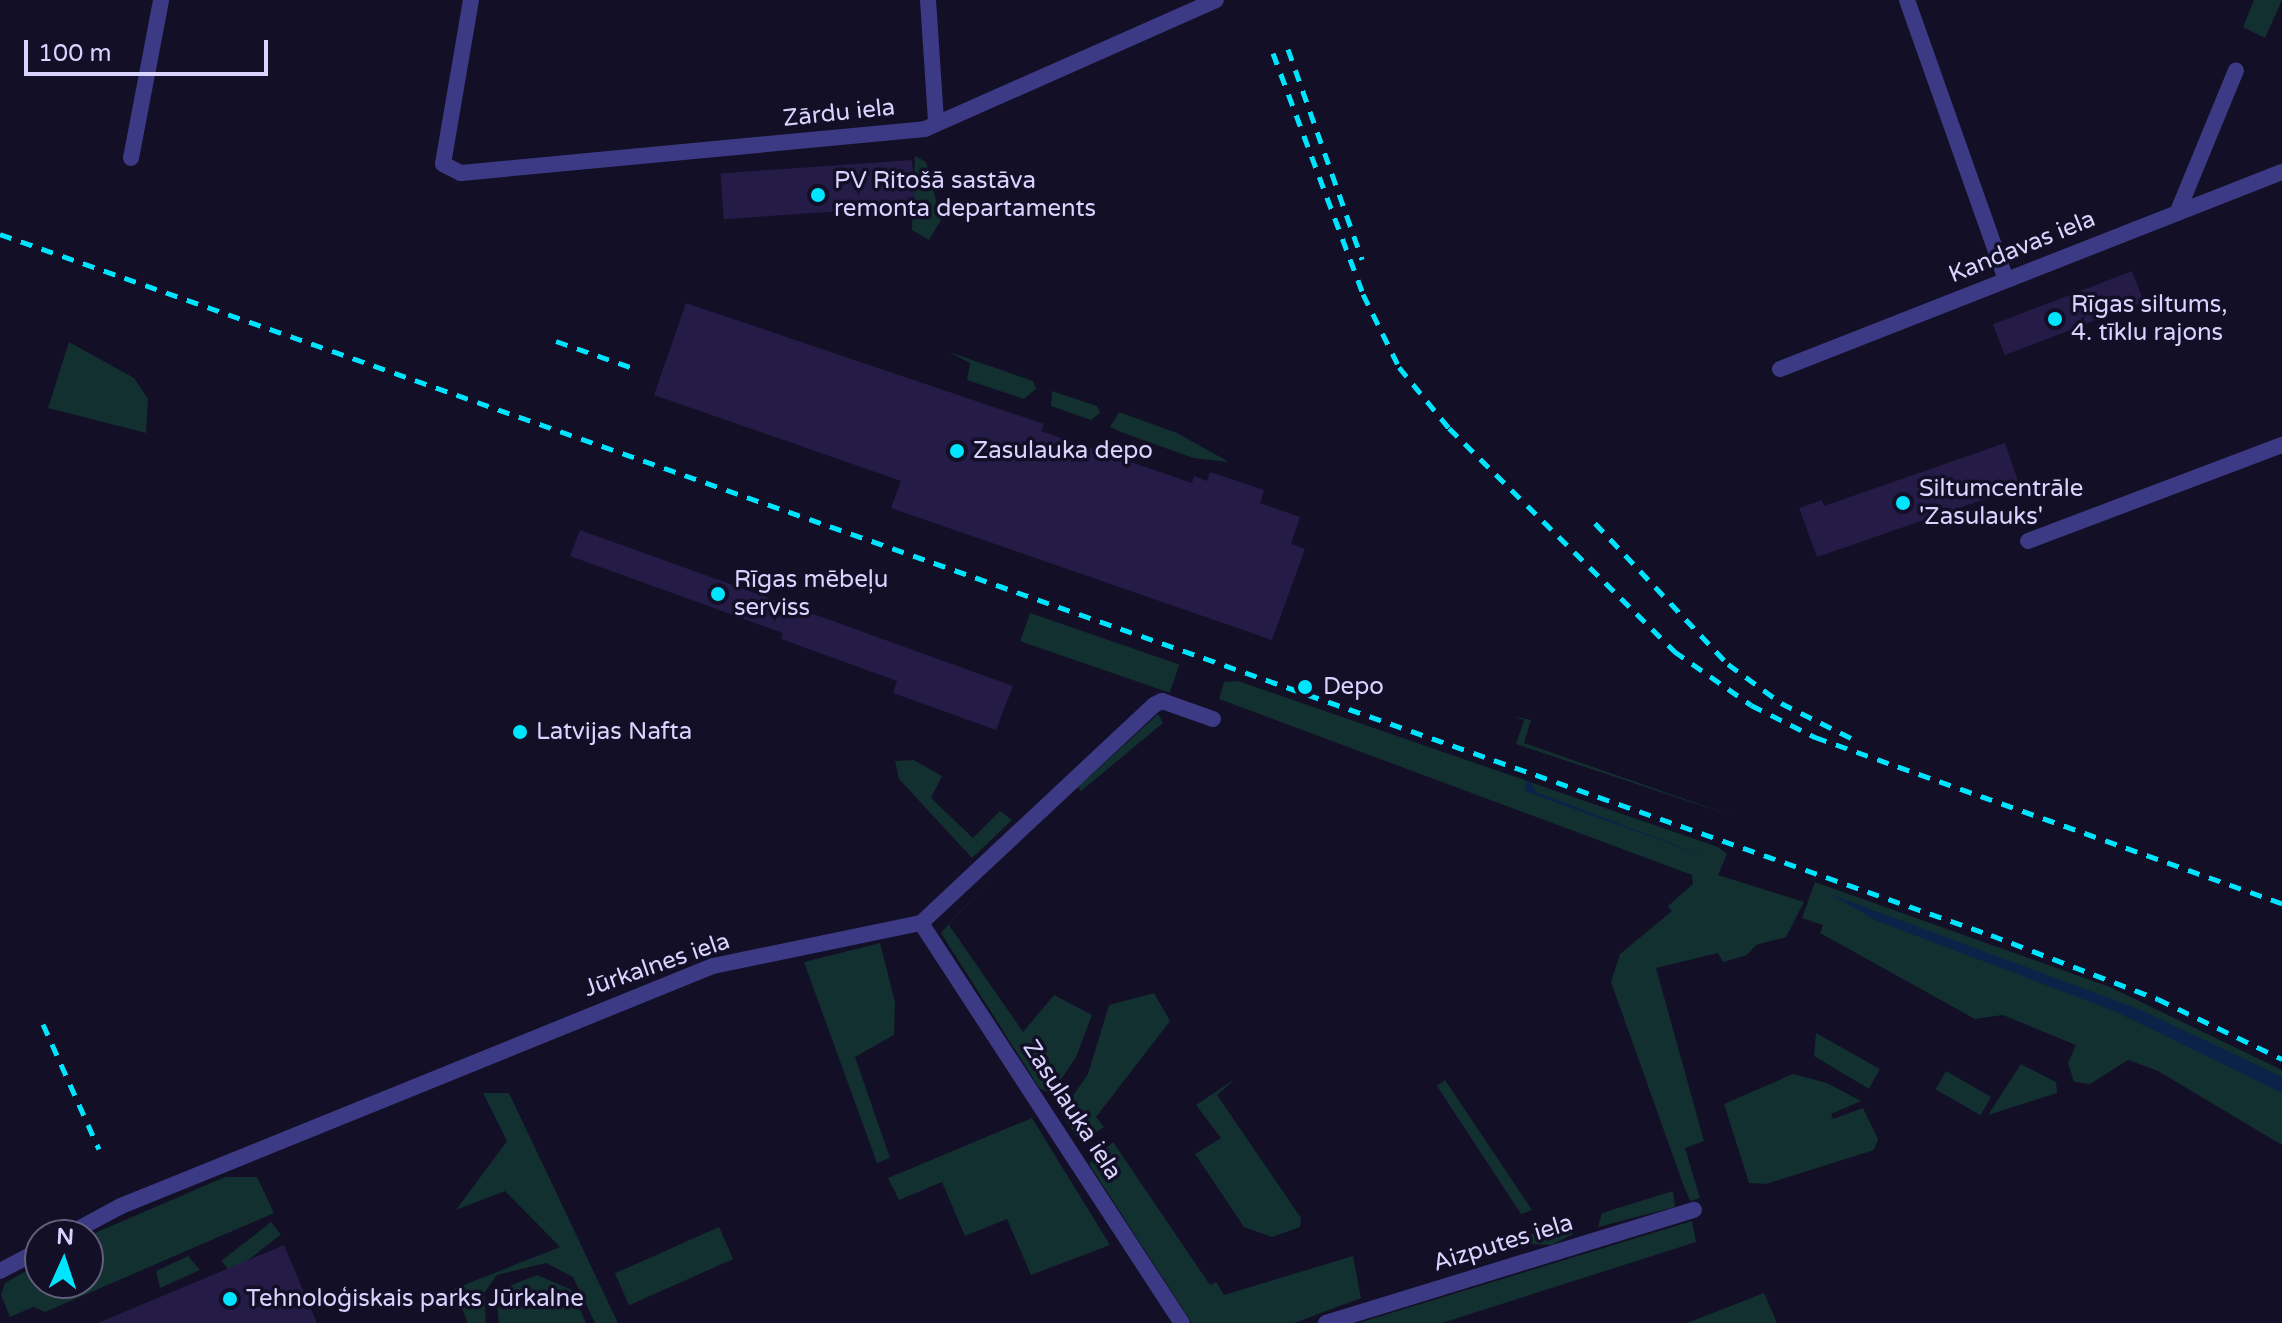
<!DOCTYPE html>
<meta charset="utf-8">
<style>
body{margin:0}
#map{position:relative;width:2282px;height:1323px;overflow:hidden;background:#130f26;font-family:"Varela Round",sans-serif}
div>[style]{position:absolute}
[style*='--x']{left:calc(var(--x)*1px);top:calc(var(--y)*1px);width:calc(var(--w)*1px);rotate:calc(var(--a)*1deg)}
.green>*{inset:0;background:#12302f;transform-origin:0 0}
.water>*{inset:0;background:#0c2248}
.building>*{inset:0;background:#241b47;transform-origin:0 0}
.street>*{height:16px;margin:-8px;padding:0 8px;transform-origin:8px;border-radius:8px;background:#3d3a85}
.rail>*{height:5px;margin-top:-2.5px;transform-origin:0;background:repeating-linear-gradient(90deg,#00e5ff 0 12px,transparent 0 22px)}
.dots>*{width:22px;height:22px;translate:-50% -50%;box-sizing:border-box;border:4px solid #130f26;border-radius:50%}
span{translate:-50% -50%;white-space:nowrap;text-align:center;line-height:1.15;-webkit-text-stroke:7px #130f26;paint-order:stroke}
.street-label{font-size:24px;color:#d9d4ff}
.poi-label{font-size:24px;color:#d9d4ff}
.left{translate:0 -50%;text-align:left}
.north{position:absolute;left:24px;top:1219px;width:80px;height:80px;box-sizing:border-box;background:#130f26;border:2px solid #625e7d;border-radius:50%;rotate:3deg;font-size:22px;font-weight:700;line-height:32px;text-align:center;color:#d9d4ff}
.north::after{content:'';display:block;margin:auto;width:28px;height:36px;background:#00e5ff;clip-path:polygon(50% 0,100% 100%,50% 72%,0 100%)}
.scale{position:absolute;left:24px;top:40px;width:244px;height:36px;box-sizing:border-box;border:4px solid #d9d4ff;border-top:0;padding-left:10px;font-size:24px;line-height:28px;white-space:nowrap;color:#d9d4ff;-webkit-text-stroke:6px #130f26;paint-order:stroke}
</style>
<div id="map">
<div class="green">
<i style="clip-path:polygon(2254px 0,2282px 0,2265px 38px,2243px 27px)"></i>
<i style="clip-path:polygon(915px 156px,926px 162px,941px 220px,929px 240px,912px 230px)"></i>
<i style="clip-path:polygon(69px 342px,134px 378px,148px 399px,146px 433px,48px 408px)"></i>
<i style="clip-path:polygon(949px 352px,1033px 381px,1036px 389px,1024px 399px,967px 380px,970px 363px)"></i>
<i style="clip-path:polygon(1052px 391px,1097px 406px,1100px 413px,1091px 420px,1051px 406px)"></i>
<i style="clip-path:polygon(1119px 412px,1177px 433px,1229px 462px,1193px 458px,1121px 432px,1110px 427px)"></i>
<i style="left:1030px;top:613px;width:158px;height:30px;rotate:19deg"></i>
<i style="clip-path:polygon(1238px 681px,1718px 847px,1727px 854px,1718px 875px,1804px 902px,1786px 937px,1756px 945px,1747px 955px,1723px 962px,1718px 953px,1656px 968px,1704px 1141px,1685px 1148px,1700px 1198px,1690px 1201px,1683px 1184px,1611px 982px,1620px 954px,1672px 911px,1668px 906px,1693px 884px,1692px 875px,1219px 699px,1224px 682px)"></i>
<i style="clip-path:polygon(1158px 714px,1163px 723px,1081px 791px,1078px 787px)"></i>
<i style="clip-path:polygon(1511px 716px,1531px 720px,1524px 743px,1742px 819px,1516px 744px,1524px 720px)"></i>
<i style="clip-path:polygon(914px 760px,942px 776px,931px 798px,973px 838px,1000px 811px,1012px 820px,972px 858px,899px 779px,895px 761px)"></i>
<i style="clip-path:polygon(1008px 859px,949px 925px,1023px 1032px,1054px 995px,1092px 1015px,1076px 1057px,1052px 1093px,1040px 1089px,941px 933px)"></i>
<i style="clip-path:polygon(1815px 882px,2110px 987px,2282px 1070px,2282px 1145px,2158px 1071px,2128px 1060px,2090px 1084px,2074px 1082px,2068px 1063px,2076px 1045px,2003px 1015px,1975px 1019px,1820px 933px,1823px 925px,1802px 918px)"></i>
<i style="clip-path:polygon(880px 943px,895px 1002px,894px 1035px,855px 1057px,890px 1158px,877px 1163px,804px 962px)"></i>
<i style="clip-path:polygon(1154px 993px,1170px 1021px,1096px 1117px,1104px 1127px,1080px 1142px,1061px 1113px,1088px 1074px,1109px 1005px)"></i>
<i style="clip-path:polygon(1816px 1033px,1880px 1069px,1869px 1089px,1814px 1056px)"></i>
<i style="clip-path:polygon(2021px 1064px,2056px 1082px,2057px 1093px,1988px 1115px)"></i>
<i style="left:1946px;top:1071px;width:52px;height:21px;rotate:30deg"></i>
<i style="clip-path:polygon(1793px 1074px,1827px 1083px,1861px 1101px,1831px 1114px,1833px 1119px,1863px 1108px,1878px 1139px,1874px 1150px,1766px 1184px,1749px 1183px,1724px 1104px)"></i>
<i style="clip-path:polygon(1235px 1079px,1217px 1095px,1301px 1218px,1300px 1227px,1272px 1237px,1244px 1227px,1195px 1154px,1221px 1138px,1196px 1105px)"></i>
<i style="clip-path:polygon(1445px 1080px,1532px 1210px,1521px 1214px,1437px 1086px)"></i>
<i style="clip-path:polygon(483px 1093px,509px 1093px,618px 1323px,595px 1323px,573px 1277px,546px 1263px,497px 1275px,484px 1293px,486px 1323px,468px 1323px,454px 1289px,560px 1247px,505px 1191px,456px 1210px,507px 1141px)"></i>
<i style="clip-path:polygon(1032px 1118px,1110px 1245px,1031px 1275px,1007px 1219px,965px 1236px,942px 1182px,899px 1200px,888px 1178px)"></i>
<i style="clip-path:polygon(1113px 1142px,1210px 1285px,1216px 1282px,1224px 1295px,1353px 1256px,1361px 1298px,1294px 1323px,1192px 1323px,1089px 1164px)"></i>
<i style="clip-path:polygon(225px 1177px,257px 1177px,274px 1213px,45px 1312px,33px 1307px,10px 1317px,1px 1295px,5px 1283px,40px 1263px,40px 1283px,88px 1283px,88px 1236px)"></i>
<i style="clip-path:polygon(1673px 1191px,1675px 1207px,1598px 1227px,1602px 1213px)"></i>
<i style="clip-path:polygon(1574px 1221px,1573px 1234px,1552px 1245px,1532px 1244px,1526px 1236px)"></i>
<i style="clip-path:polygon(1692px 1221px,1696px 1242px,1442px 1323px,1358px 1323px)"></i>
<i style="left:271px;top:1222px;width:16px;height:63px;rotate:52deg"></i>
<i style="left:719px;top:1227px;width:35px;height:114px;rotate:66deg"></i>
<i style="clip-path:polygon(188px 1256px,200px 1270px,160px 1288px,156px 1271px)"></i>
<i style="clip-path:polygon(537px 1275px,572px 1290px,586px 1323px,499px 1323px,497px 1304px,504px 1288px)"></i>
<i style="clip-path:polygon(1764px 1293px,1777px 1323px,1687px 1323px)"></i>
</div>
<div class="water">
<i style="clip-path:polygon(1528px 779px,1536px 792px,1718px 861px,1524px 791px)"></i>
<i style="clip-path:polygon(1830px 894px,2141px 1010px,2282px 1077px,2282px 1093px,2114px 1011px,1877px 921px)"></i>
</div>
<div class="building">
<i style="left:912px;top:160px;width:46px;height:192px;rotate:86deg"></i>
<i style="left:2132px;top:271px;width:33px;height:149px;rotate:69deg"></i>
<i style="clip-path:polygon(686px 303px,1044px 424px,1041px 431px,1192px 483px,1194px 476px,1207px 481px,1210px 472px,1264px 490px,1260px 503px,1300px 517px,1291px 544px,1305px 549px,1272px 640px,891px 508px,901px 481px,654px 395px)"></i>
<i style="clip-path:polygon(2005px 443px,2020px 487px,1817px 557px,1799px 508px,1822px 500px,1824px 506px)"></i>
<i style="clip-path:polygon(580px 530px,1013px 686px,996px 730px,893px 693px,897px 681px,781px 639px,783px 633px,570px 556px)"></i>
<i style="clip-path:polygon(284px 1245px,317px 1323px,98px 1323px)"></i>
</div>
<div class="street">
<i style="--x:471;--y:0;--w:166;--a:99.7"></i>
<i style="--x:443;--y:164;--w:20;--a:27"></i>
<i style="--x:461;--y:173;--w:466;--a:-5.4"></i>
<i style="--x:925;--y:129;--w:318;--a:-23.9"></i>
<i style="--x:928;--y:0;--w:121;--a:86.2"></i>
<i style="--x:1907;--y:0;--w:296;--a:70.5"></i>
<i style="--x:131;--y:158;--w:161;--a:-79.2"></i>
<i style="--x:2178;--y:211;--w:152;--a:-67.6"></i>
<i style="--x:1780;--y:369;--w:539;--a:-21.43"></i>
<i style="--x:2028;--y:541;--w:272;--a:-20.7"></i>
<i style="--x:921;--y:923;--w:478;--a:56.9"></i>
<i style="--x:67;--y:1235;--w:61;--a:-28.2"></i>
<i style="--x:121;--y:1206;--w:639;--a:-22.07"></i>
<i style="--x:713;--y:966;--w:212;--a:-11.7"></i>
<i style="--x:921;--y:923;--w:319;--a:-43.1"></i>
<i style="--x:1154;--y:705;--w:9;--a:-27"></i>
<i style="--x:1162;--y:701;--w:54;--a:19.4"></i>
<i style="--x:0;--y:1271;--w:45;--a:-27.7"></i>
<i style="--x:1326;--y:1323;--w:385;--a:-17.1"></i>
</div>
<div class="rail">
<i style="--x:1288;--y:49;--w:223;--a:70.6"></i>
<i style="--x:1273;--y:53;--w:257;--a:69.5"></i>
<i style="--x:1363;--y:294;--w:81;--a:63.7"></i>
<i style="--x:1399;--y:367;--w:79;--a:50.7"></i>
<i style="--x:1449;--y:428;--w:317;--a:44.7"></i>
<i style="--x:1674;--y:651;--w:94;--a:35"></i>
<i style="--x:1751;--y:705;--w:72;--a:26.6"></i>
<i style="--x:1815;--y:737;--w:496;--a:19.6"></i>
<i style="--x:0;--y:234;--w:2111;--a:19.4"></i>
<i style="--x:1991;--y:935;--w:179;--a:21"></i>
<i style="--x:2158;--y:999;--w:138;--a:25.8"></i>
<i style="--x:556;--y:341;--w:85;--a:19.3"></i>
<i style="--x:1595;--y:523;--w:194;--a:46.7"></i>
<i style="--x:1728;--y:664;--w:66;--a:36.3"></i>
<i style="--x:1781;--y:703;--w:80;--a:26.6"></i>
<i style="--x:43;--y:1024;--w:137;--a:65.9"></i>
</div>
<div class="dots">
<i style="left:818px;top:195px;background:#00e5ff"></i>
<i style="left:2055px;top:319px;background:#00e5ff"></i>
<i style="left:957px;top:451px;background:#00e5ff"></i>
<i style="left:1903px;top:503px;background:#00e5ff"></i>
<i style="left:718px;top:594px;background:#00e5ff"></i>
<i style="left:1305px;top:687px;background:#00e5ff"></i>
<i style="left:520px;top:732px;background:#00e5ff"></i>
<i style="left:230px;top:1299px;background:#00e5ff"></i>
</div>
<div class="street-label">
<span style="left:839px;top:113px;rotate:-6deg">Zārdu iela</span>
<span style="left:2022px;top:247px;rotate:-22deg">Kandavas iela</span>
<span style="left:657px;top:965px;rotate:-19deg">Jūrkalnes iela</span>
<span style="left:1072px;top:1110px;rotate:57deg">Zasulauka iela</span>
<span style="left:1503px;top:1243px;rotate:-17deg">Aizputes iela</span>
</div>
<div class="poi-label">
<span class="left" style="left:834px;top:195px">PV Ritošā sastāva<br>remonta departaments</span>
<span class="left" style="left:2071px;top:319px">Rīgas siltums,<br>4. tīklu rajons</span>
<span class="left" style="left:973px;top:451px">Zasulauka depo</span>
<span class="left" style="left:1919px;top:503px">Siltumcentrāle<br>'Zasulauks'</span>
<span class="left" style="left:734px;top:594px">Rīgas mēbeļu<br>serviss</span>
<span class="left" style="left:1323px;top:687px">Depo</span>
<span class="left" style="left:536px;top:732px">Latvijas Nafta</span>
<span class="left" style="left:246px;top:1299px">Tehnoloģiskais parks Jūrkalne</span>
</div>
<div class="north">N</div>
<div class="scale">100 m</div>
</div>
